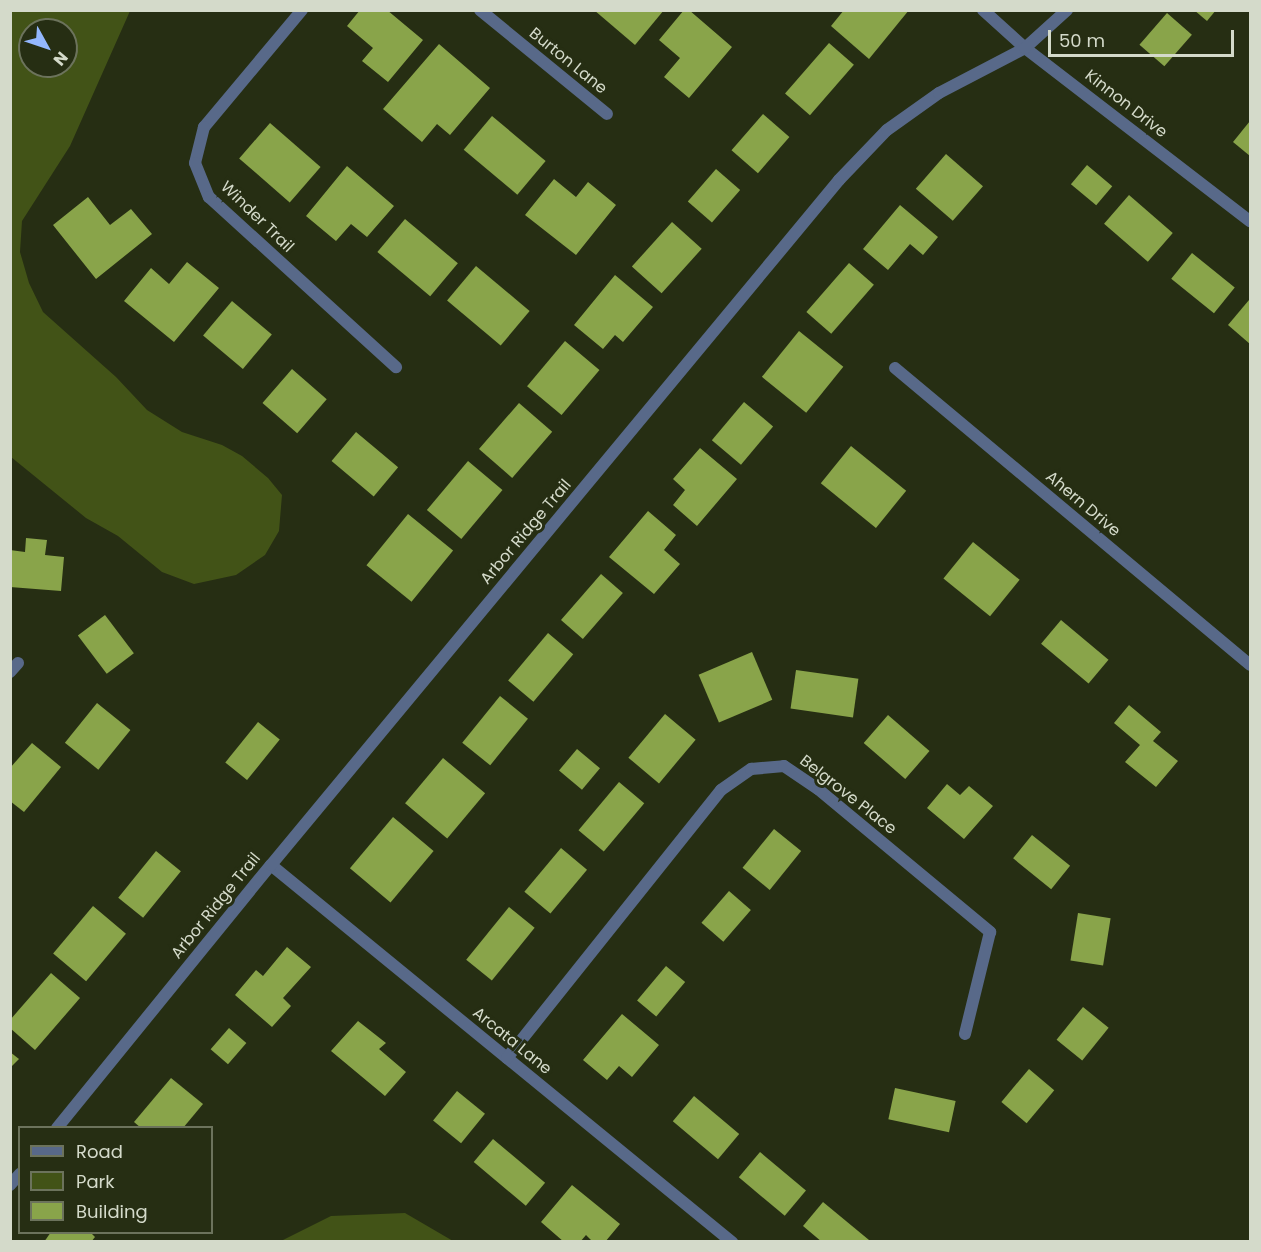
<!DOCTYPE html>
<style>
body{margin:0}
#map{position:relative;width:1261px;height:1252px;overflow:hidden;background:#262e13;font-family:Poppins,sans-serif}
div>[style]{position:absolute}
[style*='--x']{left:calc(var(--x)*1px);top:calc(var(--y)*1px);width:calc(var(--w)*1px);rotate:calc(var(--a)*1deg)}
.green>*{inset:0;background:#425317}
.building>*{inset:0;background:#89a44a;transform-origin:0 0}
.street>*{height:12px;margin:-6px;padding:0 6px;transform-origin:6px;border-radius:6px;background:#586989}
span{translate:-50% -50%;white-space:nowrap;text-align:center;line-height:1.15;-webkit-text-stroke:6px #262e13;paint-order:stroke}
.street-label{font-size:16px;color:#d4daca}
.frame{position:absolute;inset:0;border:12px solid #d4daca;pointer-events:none}
.legend{position:absolute;left:18px;top:1126px;width:195px;height:108px;box-sizing:border-box;background:#262e13;border:2px solid #6c735c;margin:0;padding:8px 10px;list-style:none;font-size:18px;color:#d4daca}
.legend li{display:flex;align-items:center;gap:12px;height:30px}
.legend b{width:30px;border:2px solid #6c735c}
.north{position:absolute;left:18px;top:18px;width:60px;height:60px;box-sizing:border-box;background:#262e13;border:2px solid #6c735c;border-radius:50%;rotate:130deg;font-size:16px;font-weight:700;line-height:24px;text-align:center;color:#d4daca}
.north::after{content:'';display:block;margin:auto;width:21px;height:27px;background:#93b7fd;clip-path:polygon(50% 0,100% 100%,50% 72%,0 100%)}
.scale{position:absolute;left:1048px;top:30px;width:186px;height:27px;box-sizing:border-box;border:3px solid #d4daca;border-top:0;padding-left:8px;font-size:18px;line-height:21px;white-space:nowrap;color:#d4daca;-webkit-text-stroke:4px #262e13;paint-order:stroke}
</style>
<div id="map">
<div class="green">
<i style="clip-path:polygon(evenodd,10px 11px,130px 11px,70px 146px,22px 221px,20px 252px,29px 283px,43px 312px,116px 377px,147px 410px,182px 432px,222px 445px,242px 456px,268px 478px,282px 495px,279px 531px,265px 555px,236px 575px,194px 584px,162px 572px,118px 536px,86px 518px,11px 457px,10px 11px,30px 30px,66px 30px,66px 66px,30px 66px,30px 30px)"></i>
<i style="clip-path:polygon(405px 1213px,453px 1241px,281px 1241px,331px 1216px)"></i>
</div>
<div class="building">
<i style="clip-path:polygon(360px 10px,387px 10px,423px 40px,388px 82px,362px 61px,373px 48px,347px 26px)"></i>
<i style="clip-path:polygon(594px 10px,664px 10px,635px 45px)"></i>
<i style="clip-path:polygon(684px 10px,689px 10px,732px 47px,689px 98px,664px 77px,680px 58px,659px 40px)"></i>
<i style="clip-path:polygon(844px 10px,909px 10px,869px 59px,831px 26px)"></i>
<i style="clip-path:polygon(1194px 10px,1216px 10px,1207px 21px)"></i>
<i style="left:1167px;top:13px;width:33px;height:42px;rotate:41deg"></i>
<i style="left:829px;top:43px;width:33px;height:67px;rotate:41deg"></i>
<i style="clip-path:polygon(439px 44px,490px 88px,450px 135px,437px 124px,422px 142px,383px 109px)"></i>
<i style="left:763px;top:114px;width:35px;height:48px;rotate:41deg"></i>
<i style="left:492px;top:116px;width:70px;height:44px;rotate:40deg"></i>
<i style="clip-path:polygon(1250px 121px,1250px 156px,1233px 142px)"></i>
<i style="left:270px;top:123px;width:67px;height:47px;rotate:41deg"></i>
<i style="left:946px;top:154px;width:49px;height:46px;rotate:41deg"></i>
<i style="left:1087px;top:165px;width:33px;height:25px;rotate:40deg"></i>
<i style="clip-path:polygon(347px 166px,394px 206px,367px 237px,351px 224px,336px 241px,306px 216px)"></i>
<i style="left:716px;top:169px;width:32px;height:43px;rotate:41deg"></i>
<i style="clip-path:polygon(554px 179px,576px 197px,588px 182px,616px 205px,576px 255px,525px 215px)"></i>
<i style="left:1129px;top:195px;width:58px;height:38px;rotate:41deg"></i>
<i style="clip-path:polygon(88px 197px,110px 225px,131px 209px,152px 234px,96px 279px,53px 225px)"></i>
<i style="clip-path:polygon(900px 205px,938px 237px,923px 255px,910px 244px,888px 270px,863px 249px)"></i>
<i style="left:405px;top:219px;width:69px;height:43px;rotate:40deg"></i>
<i style="left:672px;top:222px;width:40px;height:60px;rotate:42deg"></i>
<i style="left:1192px;top:253px;width:55px;height:33px;rotate:39deg"></i>
<i style="clip-path:polygon(187px 262px,219px 288px,174px 342px,124px 301px,151px 268px,169px 284px)"></i>
<i style="left:849px;top:263px;width:33px;height:65px;rotate:41deg"></i>
<i style="left:476px;top:266px;width:70px;height:45px;rotate:40deg"></i>
<i style="clip-path:polygon(615px 275px,653px 307px,623px 342px,615px 335px,603px 349px,574px 325px)"></i>
<i style="clip-path:polygon(1249px 300px,1250px 301px,1250px 344px,1228px 325px)"></i>
<i style="left:232px;top:301px;width:52px;height:45px;rotate:40deg"></i>
<i style="left:799px;top:331px;width:57px;height:59px;rotate:39deg"></i>
<i style="left:565px;top:341px;width:45px;height:59px;rotate:40deg"></i>
<i style="left:292px;top:369px;width:46px;height:45px;rotate:41deg"></i>
<i style="left:744px;top:402px;width:38px;height:50px;rotate:40deg"></i>
<i style="left:519px;top:403px;width:44px;height:61px;rotate:41deg"></i>
<i style="left:356px;top:432px;width:55px;height:38px;rotate:40deg"></i>
<i style="left:851px;top:446px;width:71px;height:48px;rotate:39deg"></i>
<i style="clip-path:polygon(700px 448px,737px 479px,697px 526px,673px 505px,685px 490px,673px 479px)"></i>
<i style="left:468px;top:461px;width:45px;height:64px;rotate:40deg"></i>
<i style="clip-path:polygon(648px 511px,676px 535px,664px 550px,680px 564px,654px 594px,609px 557px)"></i>
<i style="left:408px;top:514px;width:58px;height:66px;rotate:39deg"></i>
<i style="clip-path:polygon(26px 538px,47px 540px,45px 555px,64px 557px,61px 591px,10px 587px,10px 550px,25px 552px)"></i>
<i style="left:973px;top:542px;width:60px;height:47px;rotate:39deg"></i>
<i style="left:601px;top:574px;width:29px;height:61px;rotate:41deg"></i>
<i style="left:105px;top:615px;width:48px;height:34px;rotate:53deg"></i>
<i style="left:1061px;top:620px;width:62px;height:31px;rotate:40deg"></i>
<i style="left:548px;top:633px;width:33px;height:62px;rotate:40deg"></i>
<i style="left:752px;top:652px;width:52px;height:58px;rotate:67deg"></i>
<i style="left:796px;top:670px;width:63px;height:39px;rotate:8deg"></i>
<i style="left:500px;top:696px;width:36px;height:60px;rotate:39deg"></i>
<i style="left:97px;top:703px;width:43px;height:51px;rotate:39deg"></i>
<i style="clip-path:polygon(1129px 705px,1161px 732px,1153px 741px,1178px 761px,1156px 787px,1125px 762px,1140px 745px,1114px 723px)"></i>
<i style="left:665px;top:714px;width:40px;height:57px;rotate:40deg"></i>
<i style="left:888px;top:715px;width:55px;height:37px;rotate:41deg"></i>
<i style="left:258px;top:722px;width:28px;height:52px;rotate:39deg"></i>
<i style="clip-path:polygon(32px 743px,61px 767px,24px 812px,10px 801px,10px 768px)"></i>
<i style="left:577px;top:749px;width:30px;height:28px;rotate:40deg"></i>
<i style="left:443px;top:758px;width:55px;height:59px;rotate:40deg"></i>
<i style="left:619px;top:782px;width:33px;height:63px;rotate:40deg"></i>
<i style="clip-path:polygon(947px 784px,960px 795px,969px 786px,993px 806px,964px 839px,927px 808px)"></i>
<i style="left:393px;top:817px;width:53px;height:67px;rotate:40deg"></i>
<i style="left:774px;top:829px;width:35px;height:50px;rotate:39deg"></i>
<i style="left:1032px;top:835px;width:49px;height:30px;rotate:39deg"></i>
<i style="left:561px;top:848px;width:34px;height:57px;rotate:40deg"></i>
<i style="left:156px;top:851px;width:32px;height:60px;rotate:39deg"></i>
<i style="left:729px;top:891px;width:29px;height:42px;rotate:41deg"></i>
<i style="left:93px;top:906px;width:43px;height:62px;rotate:40deg"></i>
<i style="left:509px;top:907px;width:33px;height:68px;rotate:39deg"></i>
<i style="left:1078px;top:913px;width:33px;height:48px;rotate:9deg"></i>
<i style="clip-path:polygon(287px 947px,311px 967px,283px 998px,291px 1006px,272px 1027px,235px 995px,256px 970px,263px 976px)"></i>
<i style="left:666px;top:966px;width:25px;height:45px;rotate:40deg"></i>
<i style="clip-path:polygon(51px 973px,80px 998px,35px 1050px,10px 1028px,10px 1020px)"></i>
<i style="left:1083px;top:1007px;width:33px;height:42px;rotate:39deg"></i>
<i style="clip-path:polygon(622px 1014px,659px 1045px,632px 1077px,619px 1066px,607px 1080px,583px 1060px)"></i>
<i style="clip-path:polygon(358px 1021px,386px 1043px,379px 1049px,406px 1072px,385px 1096px,331px 1051px)"></i>
<i style="left:229px;top:1028px;width:23px;height:28px;rotate:41deg"></i>
<i style="clip-path:polygon(10px 1052px,19px 1059px,10px 1068px)"></i>
<i style="left:1029px;top:1069px;width:33px;height:43px;rotate:40deg"></i>
<i style="clip-path:polygon(171px 1078px,203px 1104px,183px 1128px,141px 1128px,134px 1122px)"></i>
<i style="left:895px;top:1088px;width:62px;height:32px;rotate:12deg"></i>
<i style="left:457px;top:1091px;width:36px;height:38px;rotate:39deg"></i>
<i style="left:694px;top:1096px;width:59px;height:33px;rotate:40deg"></i>
<i style="left:493px;top:1139px;width:68px;height:30px;rotate:40deg"></i>
<i style="left:760px;top:1152px;width:60px;height:33px;rotate:40deg"></i>
<i style="clip-path:polygon(572px 1185px,620px 1224px,605px 1242px,593px 1242px,586px 1235px,580px 1242px,564px 1242px,541px 1222px)"></i>
<i style="clip-path:polygon(823px 1202px,869px 1240px,867px 1242px,822px 1242px,803px 1226px)"></i>
<i style="clip-path:polygon(51px 1232px,90px 1232px,95px 1237px,91px 1242px,44px 1242px)"></i>
</div>
<div class="street">
<i style="--x:302;--y:10;--w:153;--a:129.9"></i>
<i style="--x:204;--y:127;--w:37;--a:104"></i>
<i style="--x:195;--y:163;--w:37;--a:68"></i>
<i style="--x:209;--y:197;--w:253;--a:42.3"></i>
<i style="--x:480;--y:10;--w:164;--a:39.3"></i>
<i style="--x:983;--y:10;--w:57;--a:42.1"></i>
<i style="--x:1025;--y:48;--w:284;--a:37.6"></i>
<i style="--x:895;--y:368;--w:463;--a:39.9"></i>
<i style="--x:10;--y:672;--w:12;--a:-48"></i>
<i style="--x:271;--y:865;--w:596;--a:39.28"></i>
<i style="--x:507;--y:1058;--w:343;--a:-51.4"></i>
<i style="--x:721;--y:790;--w:37;--a:-35"></i>
<i style="--x:751;--y:769;--w:33;--a:-5"></i>
<i style="--x:784;--y:766;--w:41;--a:34.1"></i>
<i style="--x:818;--y:789;--w:224;--a:39.7"></i>
<i style="--x:990;--y:932;--w:105;--a:103.8"></i>
<i style="--x:57;--y:1128;--w:339;--a:-50.9"></i>
<i style="--x:271;--y:865;--w:890;--a:-50.33"></i>
<i style="--x:839;--y:180;--w:69;--a:-46.2"></i>
<i style="--x:887;--y:130;--w:64;--a:-35.4"></i>
<i style="--x:939;--y:93;--w:97;--a:-27.6"></i>
<i style="--x:1025;--y:48;--w:57;--a:-42.1"></i>
<i style="--x:10;--y:1185;--w:15;--a:-48"></i>
</div>
<div class="street-label">
<span style="left:568px;top:61px;rotate:39deg">Burton Lane</span>
<span style="left:1126px;top:104px;rotate:38deg">Kinnon Drive</span>
<span style="left:257px;top:217px;rotate:44deg">Winder Trail</span>
<span style="left:1083px;top:504px;rotate:40deg">Ahern Drive</span>
<span style="left:526px;top:532px;rotate:-50deg">Arbor Ridge Trail</span>
<span style="left:848px;top:795px;rotate:38deg">Belgrove Place</span>
<span style="left:216px;top:906px;rotate:-51deg">Arbor Ridge Trail</span>
<span style="left:512px;top:1041px;rotate:39deg">Arcata Lane</span>
</div>
<div class="frame"></div>
<ul class="legend">
<li><b style="height:8px;background:#586989"></b>Road</li>
<li><b style="height:16px;background:#425317"></b>Park</li>
<li><b style="height:16px;background:#89a44a"></b>Building</li>
</ul>
<div class="north">N</div>
<div class="scale">50 m</div>
</div>
